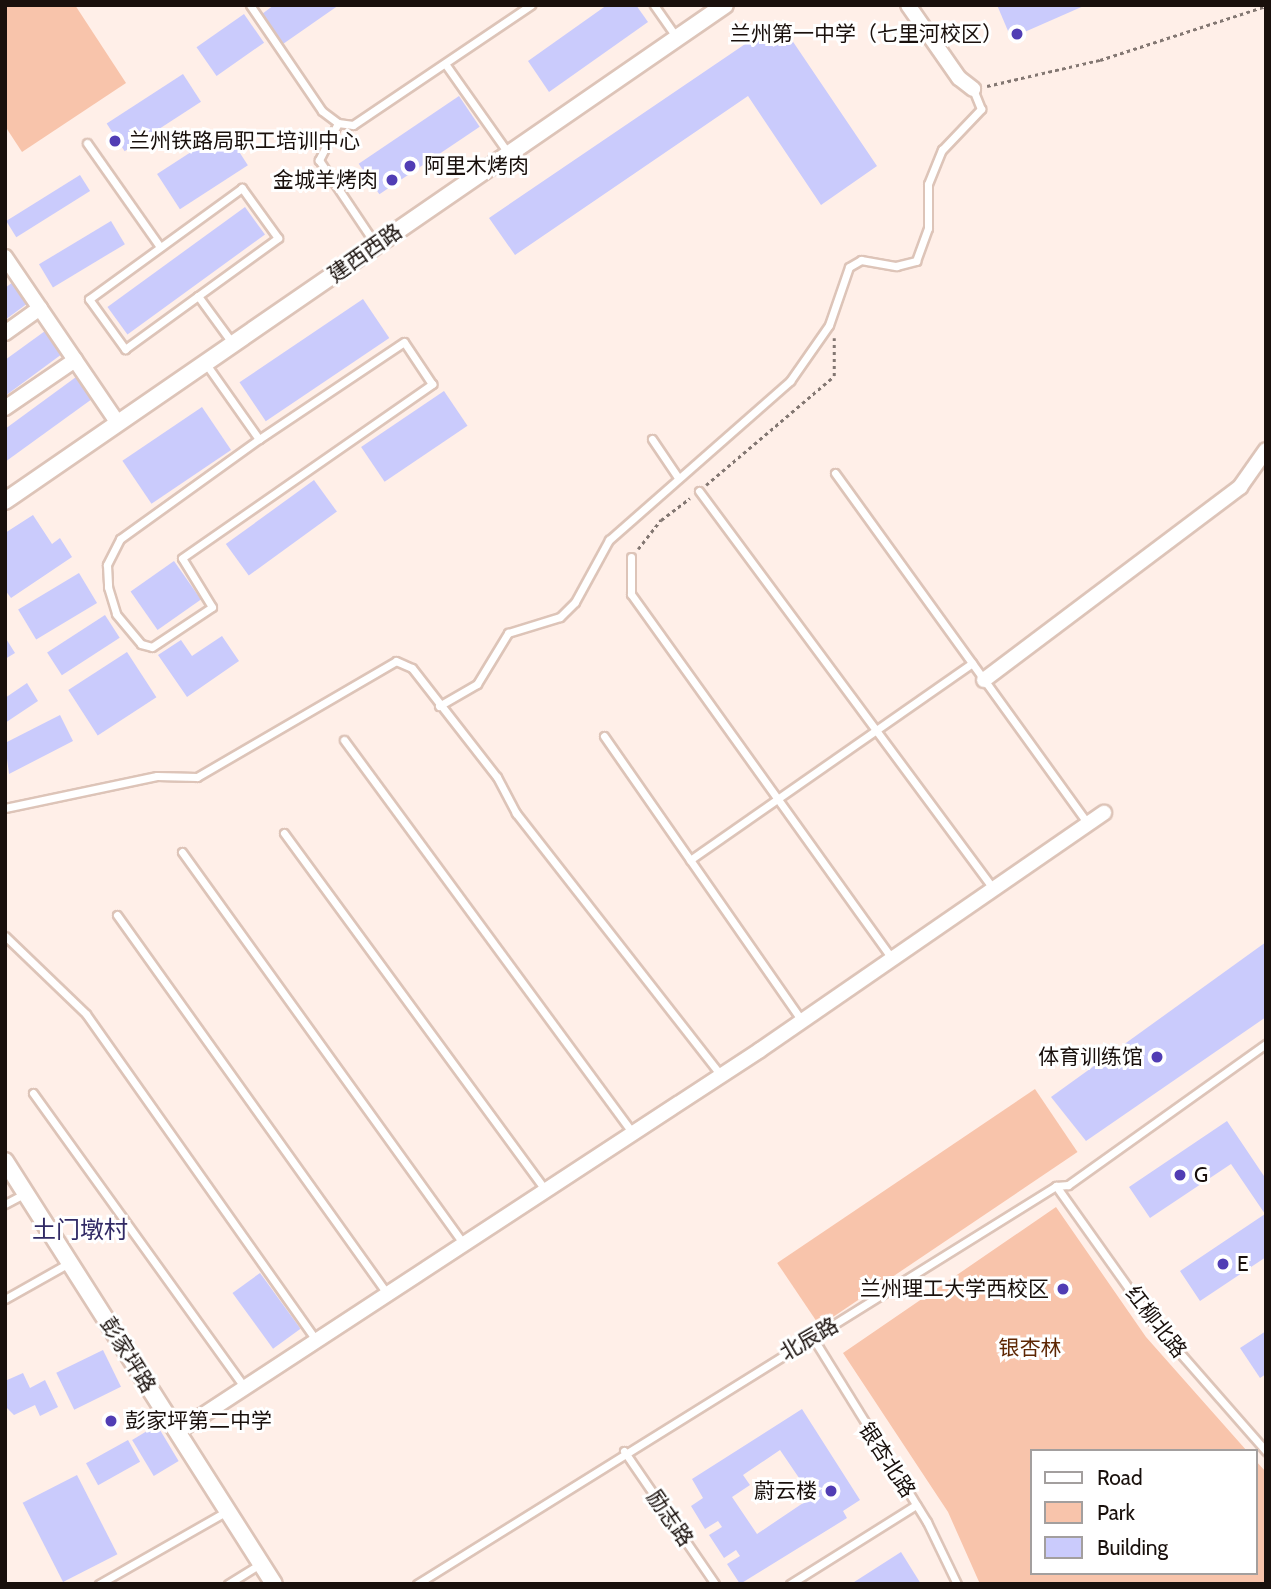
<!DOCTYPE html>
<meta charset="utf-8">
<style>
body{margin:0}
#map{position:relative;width:1271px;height:1589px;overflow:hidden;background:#ffefe8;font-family:Cabin,"Noto Sans SC",sans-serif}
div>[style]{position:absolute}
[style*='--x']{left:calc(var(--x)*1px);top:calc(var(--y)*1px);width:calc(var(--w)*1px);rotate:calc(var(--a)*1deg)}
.green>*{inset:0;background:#f8c4ab;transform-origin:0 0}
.building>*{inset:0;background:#cacbfc;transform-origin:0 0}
.path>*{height:2.5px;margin-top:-1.25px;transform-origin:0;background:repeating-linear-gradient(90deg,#837772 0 3.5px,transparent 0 7px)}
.roads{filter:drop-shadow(2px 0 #ddc4b8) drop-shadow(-2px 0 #ddc4b8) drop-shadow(0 2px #ddc4b8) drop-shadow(0 -2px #ddc4b8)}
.service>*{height:7px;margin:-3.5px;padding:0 3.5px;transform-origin:3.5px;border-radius:3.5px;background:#fff}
.minor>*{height:14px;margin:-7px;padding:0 7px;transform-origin:7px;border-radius:7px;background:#fff}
.tertiary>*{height:16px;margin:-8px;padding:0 8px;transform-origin:8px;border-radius:8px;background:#fff}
.dots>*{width:19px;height:19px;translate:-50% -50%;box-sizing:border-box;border:4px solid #fff;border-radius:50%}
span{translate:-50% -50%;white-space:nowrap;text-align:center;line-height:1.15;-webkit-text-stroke:6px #fff;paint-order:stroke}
.poi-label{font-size:21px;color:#19100c}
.right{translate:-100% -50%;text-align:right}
.left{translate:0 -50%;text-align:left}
.street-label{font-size:21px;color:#19100c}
.park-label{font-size:21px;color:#5e2704}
.quarter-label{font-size:24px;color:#312a65}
.frame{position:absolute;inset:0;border:7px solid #19100c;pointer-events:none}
.legend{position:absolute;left:1030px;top:1449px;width:228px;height:126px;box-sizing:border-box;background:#fff;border:2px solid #a39f9e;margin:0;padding:9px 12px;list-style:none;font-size:21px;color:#19100c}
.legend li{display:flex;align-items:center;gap:14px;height:35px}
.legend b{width:35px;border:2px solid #a39f9e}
</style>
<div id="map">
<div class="green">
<i style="clip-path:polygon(5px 5px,75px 5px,126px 83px,22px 152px,5px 126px)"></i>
<i style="left:1035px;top:1089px;width:76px;height:311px;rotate:56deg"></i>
<i style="clip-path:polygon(1056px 1207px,1146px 1337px,1247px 1451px,1031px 1451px,1031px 1573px,1255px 1573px,1255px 1460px,1266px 1472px,1266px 1584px,980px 1584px,948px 1512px,843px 1353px)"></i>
</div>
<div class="building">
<i style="clip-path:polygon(274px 5px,339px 5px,283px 44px,262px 14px)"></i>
<i style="clip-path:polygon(607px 5px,636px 5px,648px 22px,549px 92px,528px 61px)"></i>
<i style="clip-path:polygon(997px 5px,1086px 5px,1011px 38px)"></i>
<i style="left:244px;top:14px;width:35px;height:58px;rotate:55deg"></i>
<i style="clip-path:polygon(779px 21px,877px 166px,821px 205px,748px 96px,515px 255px,489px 218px)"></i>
<i style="left:183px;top:74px;width:33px;height:91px;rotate:57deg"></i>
<i style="left:459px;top:96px;width:37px;height:121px;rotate:56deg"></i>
<i style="left:225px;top:130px;width:42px;height:81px;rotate:57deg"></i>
<i style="left:80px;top:175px;width:19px;height:87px;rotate:58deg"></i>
<i style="left:245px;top:207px;width:34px;height:170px;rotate:54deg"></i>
<i style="left:111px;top:221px;width:27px;height:84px;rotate:59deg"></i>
<i style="clip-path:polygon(13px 282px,28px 303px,5px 320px,5px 288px)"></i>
<i style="left:363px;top:299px;width:47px;height:149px;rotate:56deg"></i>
<i style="clip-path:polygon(45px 331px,62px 354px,5px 396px,5px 360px)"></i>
<i style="clip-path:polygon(76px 377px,92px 399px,5px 462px,5px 429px)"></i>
<i style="left:444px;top:391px;width:42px;height:100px;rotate:56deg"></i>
<i style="left:202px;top:407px;width:52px;height:96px;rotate:56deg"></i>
<i style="left:314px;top:480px;width:39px;height:109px;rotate:54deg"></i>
<i style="clip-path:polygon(33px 515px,52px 544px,60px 538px,72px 557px,11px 598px,5px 590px,5px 533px)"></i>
<i style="left:174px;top:561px;width:47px;height:53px;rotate:55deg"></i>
<i style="left:79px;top:573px;width:35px;height:71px;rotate:59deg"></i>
<i style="left:105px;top:615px;width:27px;height:69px;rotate:57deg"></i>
<i style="clip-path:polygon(222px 636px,239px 661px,187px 697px,158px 655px,181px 640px,192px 656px)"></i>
<i style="clip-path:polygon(5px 637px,15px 653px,5px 659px)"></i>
<i style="left:127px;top:652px;width:54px;height:70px;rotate:57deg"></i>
<i style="clip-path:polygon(27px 683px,38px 701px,5px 723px,5px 698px)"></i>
<i style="clip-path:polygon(60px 715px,73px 741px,9px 774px,5px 743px)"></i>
<i style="clip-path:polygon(1266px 942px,1266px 1017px,1086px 1141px,1051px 1097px)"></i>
<i style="clip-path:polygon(1227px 1121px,1266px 1179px,1266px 1257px,1200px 1301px,1180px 1271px,1265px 1214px,1231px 1164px,1150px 1218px,1129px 1187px)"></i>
<i style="left:260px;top:1273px;width:69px;height:34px;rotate:54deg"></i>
<i style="clip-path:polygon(1266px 1331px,1266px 1374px,1260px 1378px,1240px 1348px)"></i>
<i style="left:103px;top:1350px;width:41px;height:52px;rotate:64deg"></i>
<i style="clip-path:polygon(23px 1373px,30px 1388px,45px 1380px,58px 1407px,40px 1416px,35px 1405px,14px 1415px,5px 1406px,5px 1381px)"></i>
<i style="clip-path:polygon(evenodd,802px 1409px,860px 1500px,843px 1511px,847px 1518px,740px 1584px,727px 1564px,740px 1556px,736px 1550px,724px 1558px,709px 1535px,722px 1527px,718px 1521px,705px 1529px,691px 1506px,703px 1498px,692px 1479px,802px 1409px,780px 1450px,812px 1497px,757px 1534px,732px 1497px,750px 1485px,743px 1475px,780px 1450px)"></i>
<i style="left:157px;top:1425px;width:42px;height:29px;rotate:59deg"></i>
<i style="left:128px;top:1440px;width:25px;height:48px;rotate:61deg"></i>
<i style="left:77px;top:1475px;width:89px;height:61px;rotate:63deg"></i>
<i style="clip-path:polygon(901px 1552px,921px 1584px,851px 1584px)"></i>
</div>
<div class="path">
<i style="--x:987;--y:86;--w:116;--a:-13"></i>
<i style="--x:1100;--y:60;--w:175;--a:-18"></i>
<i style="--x:706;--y:485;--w:168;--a:-40.4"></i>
<i style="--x:834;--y:376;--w:38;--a:-90"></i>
<i style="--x:638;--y:549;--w:37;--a:-52"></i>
<i style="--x:661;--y:520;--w:36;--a:-37"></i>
</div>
<div class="roads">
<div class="service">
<i style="--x:250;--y:5;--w:128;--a:55.8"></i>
<i style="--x:322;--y:111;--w:20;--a:37"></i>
<i style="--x:338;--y:123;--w:15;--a:8"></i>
<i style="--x:353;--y:125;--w:215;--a:-34"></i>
<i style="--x:654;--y:5;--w:40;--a:55.1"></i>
<i style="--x:446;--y:65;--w:108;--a:54.8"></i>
<i style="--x:338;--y:123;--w:42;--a:117.2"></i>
<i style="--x:319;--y:160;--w:102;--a:56.2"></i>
<i style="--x:87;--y:143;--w:127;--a:54.9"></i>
<i style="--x:198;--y:296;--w:99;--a:-35.9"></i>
<i style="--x:278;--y:238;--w:62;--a:-125.8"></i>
<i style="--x:242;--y:188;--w:189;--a:144"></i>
<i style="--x:89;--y:299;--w:62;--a:54.2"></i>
<i style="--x:125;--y:349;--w:90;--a:-36"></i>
<i style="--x:198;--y:296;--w:59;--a:53.9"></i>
<i style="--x:206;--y:364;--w:92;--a:54.8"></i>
<i style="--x:259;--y:439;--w:171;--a:144.3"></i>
<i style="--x:120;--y:539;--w:29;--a:117"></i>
<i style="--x:107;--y:565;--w:22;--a:87"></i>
<i style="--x:108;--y:587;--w:28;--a:73"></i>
<i style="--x:116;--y:614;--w:39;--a:50"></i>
<i style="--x:141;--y:644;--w:11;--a:15"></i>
<i style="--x:152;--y:647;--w:72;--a:-33.7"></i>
<i style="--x:212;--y:607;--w:57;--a:-121.5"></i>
<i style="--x:182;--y:558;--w:305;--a:-34.8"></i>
<i style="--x:432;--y:384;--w:50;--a:-123.7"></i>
<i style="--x:404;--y:342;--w:174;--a:146.2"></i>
<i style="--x:652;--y:439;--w:45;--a:56"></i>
<i style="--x:835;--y:473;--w:433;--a:54.2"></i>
<i style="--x:699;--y:491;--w:495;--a:53.5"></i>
<i style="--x:631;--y:557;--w:37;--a:90"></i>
<i style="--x:631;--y:594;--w:448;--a:54.4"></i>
<i style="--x:439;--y:706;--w:44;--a:-30.1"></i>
<i style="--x:477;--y:684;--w:60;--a:-58.7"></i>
<i style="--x:508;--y:633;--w:54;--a:-17.1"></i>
<i style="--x:560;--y:617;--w:21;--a:-45"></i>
<i style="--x:575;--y:602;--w:71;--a:-61.3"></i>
<i style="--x:609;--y:540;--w:241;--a:-41.3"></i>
<i style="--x:790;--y:381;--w:68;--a:-55.1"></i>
<i style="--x:829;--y:325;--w:61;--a:-71"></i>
<i style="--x:849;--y:267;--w:14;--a:-30"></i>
<i style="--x:861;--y:260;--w:36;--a:10"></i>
<i style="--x:896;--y:266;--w:21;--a:-14"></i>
<i style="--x:916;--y:261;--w:35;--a:-70"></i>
<i style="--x:928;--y:228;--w:44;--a:-90"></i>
<i style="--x:928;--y:184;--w:37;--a:-68"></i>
<i style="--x:942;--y:150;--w:57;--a:-46.4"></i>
<i style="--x:981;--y:109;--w:22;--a:-112"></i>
<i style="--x:604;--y:736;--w:347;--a:55.2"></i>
<i style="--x:344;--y:740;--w:488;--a:53.7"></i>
<i style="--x:5;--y:808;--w:155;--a:-11.9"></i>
<i style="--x:157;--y:776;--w:40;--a:1.4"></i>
<i style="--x:197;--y:777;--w:230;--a:-30.2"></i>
<i style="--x:396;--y:661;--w:17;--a:24"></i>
<i style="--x:412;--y:668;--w:138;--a:52.1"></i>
<i style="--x:497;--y:777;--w:41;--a:62.2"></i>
<i style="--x:516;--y:813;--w:333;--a:52"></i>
<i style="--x:284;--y:833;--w:442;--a:53.8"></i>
<i style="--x:182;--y:852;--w:483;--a:54.3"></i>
<i style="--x:690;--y:860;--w:344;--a:-34.9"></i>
<i style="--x:117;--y:915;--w:465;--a:54.5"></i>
<i style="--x:5;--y:936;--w:112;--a:43.9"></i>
<i style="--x:86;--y:1014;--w:399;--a:54.8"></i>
<i style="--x:33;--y:1093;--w:365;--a:54.3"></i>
<i style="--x:1056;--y:1186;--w:166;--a:54.6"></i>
<i style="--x:1152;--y:1321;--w:173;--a:48.8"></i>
<i style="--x:5;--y:1204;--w:24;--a:-28"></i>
<i style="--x:5;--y:1299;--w:73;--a:-29.4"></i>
<i style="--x:813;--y:1338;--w:216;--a:58.2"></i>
<i style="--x:927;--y:1522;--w:69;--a:64.2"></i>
<i style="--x:624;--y:1451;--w:161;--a:55.6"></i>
<i style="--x:99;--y:1584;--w:147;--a:-29.7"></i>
<i style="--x:228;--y:1584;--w:38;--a:-32"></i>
<i style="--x:417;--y:1584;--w:753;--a:-31.92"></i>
<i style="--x:1056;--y:1186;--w:12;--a:-5"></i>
<i style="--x:1068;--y:1185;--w:243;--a:-35.5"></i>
<i style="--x:790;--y:1584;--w:149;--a:-32.1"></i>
</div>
<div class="minor">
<i style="--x:908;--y:5;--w:89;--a:55.1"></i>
<i style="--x:959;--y:78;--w:18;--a:38"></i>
<i style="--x:5;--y:257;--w:201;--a:55.8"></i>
<i style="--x:5;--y:333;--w:43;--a:-35.5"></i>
<i style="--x:5;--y:408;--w:85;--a:-34.4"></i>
<i style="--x:984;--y:680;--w:321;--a:-37"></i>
<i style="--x:1240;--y:487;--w:45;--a:-54.9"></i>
<i style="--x:177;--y:1432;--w:697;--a:-33.23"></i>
<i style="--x:760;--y:1050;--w:418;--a:-34.6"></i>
</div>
<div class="tertiary">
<i style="--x:5;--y:501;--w:874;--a:-34.56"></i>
<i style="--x:5;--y:1161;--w:501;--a:57.55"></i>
</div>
</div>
<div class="dots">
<i style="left:1017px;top:34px;background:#513db4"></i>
<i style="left:115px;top:141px;background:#513db4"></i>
<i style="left:410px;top:166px;background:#513db4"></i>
<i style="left:392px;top:180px;background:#513db4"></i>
<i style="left:1157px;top:1057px;background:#513db4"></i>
<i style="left:1180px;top:1175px;background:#513db4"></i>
<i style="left:1223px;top:1264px;background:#513db4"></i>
<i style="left:1063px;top:1289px;background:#513db4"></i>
<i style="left:111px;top:1421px;background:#513db4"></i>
<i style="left:831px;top:1491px;background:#513db4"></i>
</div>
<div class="poi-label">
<span class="right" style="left:1003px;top:34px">兰州第一中学（七里河校区）</span>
<span class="left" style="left:129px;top:141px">兰州铁路局职工培训中心</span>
<span class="left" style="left:424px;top:166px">阿里木烤肉</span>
<span class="right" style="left:378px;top:180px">金城羊烤肉</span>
<span class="right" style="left:1143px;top:1057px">体育训练馆</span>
<span class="left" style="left:1194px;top:1175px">G</span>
<span class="left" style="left:1237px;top:1264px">E</span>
<span class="right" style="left:1049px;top:1289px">兰州理工大学西校区</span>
<span class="left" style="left:125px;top:1421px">彭家坪第二中学</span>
<span class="right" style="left:817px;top:1491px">蔚云楼</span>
</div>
<div class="street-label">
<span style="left:365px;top:253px;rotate:-35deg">建西西路</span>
<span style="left:1156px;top:1322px;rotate:52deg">红柳北路</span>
<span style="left:809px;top:1339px;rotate:-30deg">北辰路</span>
<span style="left:128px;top:1355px;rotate:58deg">彭家坪路</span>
<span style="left:887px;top:1460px;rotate:57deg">银杏北路</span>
<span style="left:670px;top:1518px;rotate:55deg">励志路</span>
</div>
<div class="park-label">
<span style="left:1030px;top:1348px">银杏林</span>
</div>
<div class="quarter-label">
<span style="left:80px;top:1230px">土门墩村</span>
</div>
<div class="frame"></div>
<ul class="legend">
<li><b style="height:9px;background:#fff"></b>Road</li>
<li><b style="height:19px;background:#f8c4ab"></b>Park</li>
<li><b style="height:19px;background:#cacbfc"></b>Building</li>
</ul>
</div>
